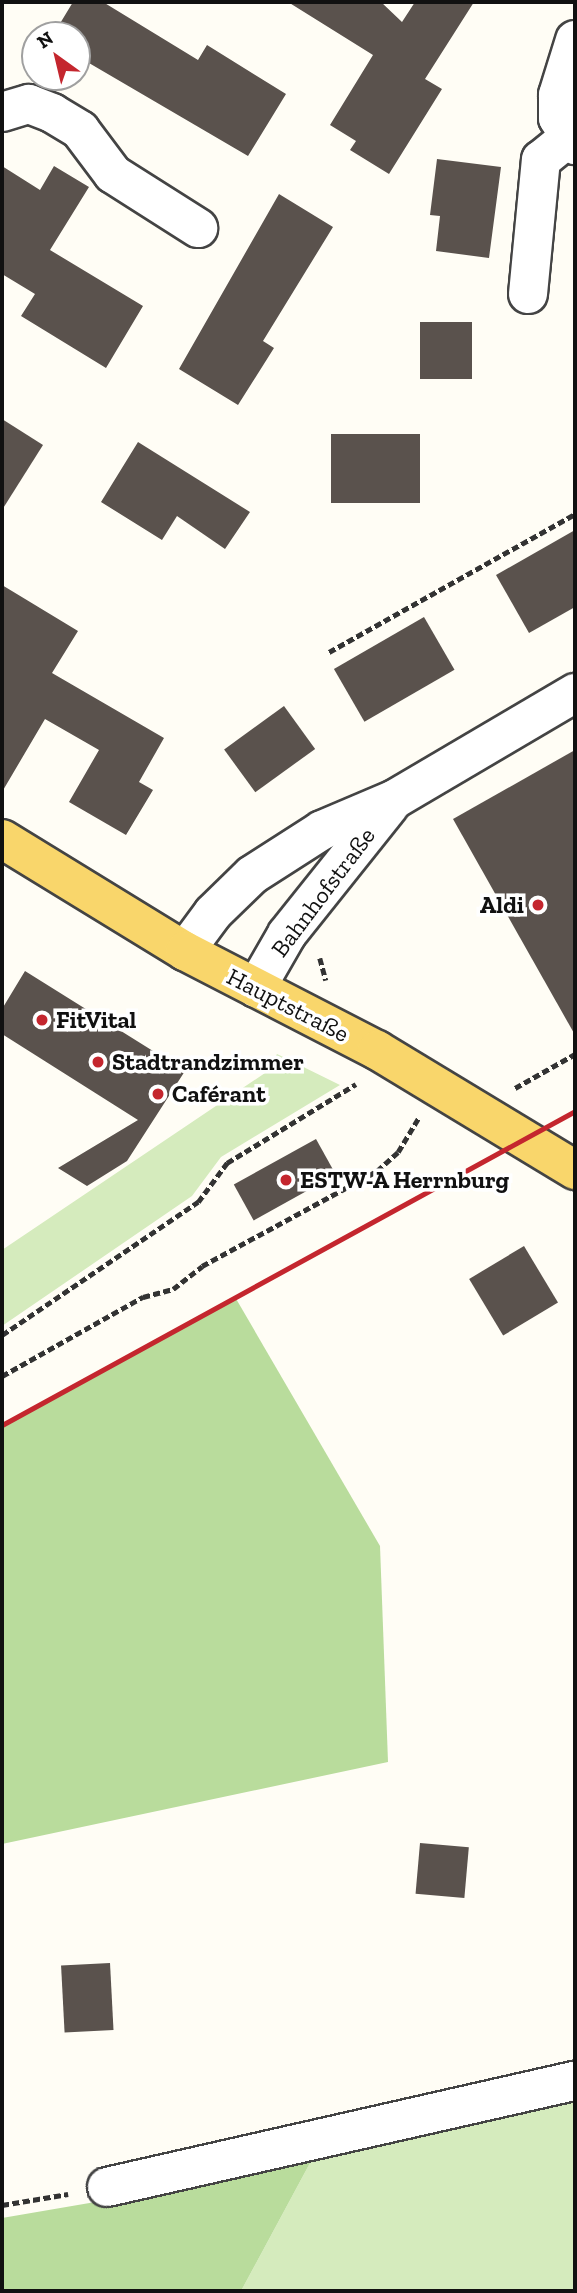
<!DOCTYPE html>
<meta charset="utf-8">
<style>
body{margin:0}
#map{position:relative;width:577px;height:2293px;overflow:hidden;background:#fffdf5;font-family:"Zilla Slab",serif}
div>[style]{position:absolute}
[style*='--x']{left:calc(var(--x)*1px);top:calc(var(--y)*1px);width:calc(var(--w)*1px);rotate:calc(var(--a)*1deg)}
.green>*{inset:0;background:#d5ebbd}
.forest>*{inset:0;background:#b9dc9c}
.building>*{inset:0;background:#5a524d;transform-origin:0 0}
.path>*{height:4.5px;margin-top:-2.25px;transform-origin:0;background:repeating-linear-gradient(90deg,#333 0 7px,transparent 0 10.5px)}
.roads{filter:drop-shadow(2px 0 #444) drop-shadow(-2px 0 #444) drop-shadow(0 2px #444) drop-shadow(0 -2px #444)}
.minor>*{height:38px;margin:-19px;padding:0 19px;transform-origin:19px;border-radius:19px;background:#fff}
.major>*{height:38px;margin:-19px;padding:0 19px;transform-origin:19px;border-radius:19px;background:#f9d66b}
.rail>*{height:5px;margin:-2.5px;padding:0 2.5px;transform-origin:2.5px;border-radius:2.5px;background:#c4262e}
.dots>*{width:19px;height:19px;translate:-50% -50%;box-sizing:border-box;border:4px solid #fff;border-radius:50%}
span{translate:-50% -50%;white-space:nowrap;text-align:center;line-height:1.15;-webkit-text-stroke:7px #fff;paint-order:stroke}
.street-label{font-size:24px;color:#111}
.poi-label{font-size:24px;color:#111;font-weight:700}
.right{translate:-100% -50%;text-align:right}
.left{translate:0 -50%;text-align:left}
.frame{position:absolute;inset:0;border:4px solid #111;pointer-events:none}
.north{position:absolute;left:21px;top:21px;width:70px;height:70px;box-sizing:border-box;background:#fff;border:2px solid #a0a0a0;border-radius:50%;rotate:326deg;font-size:19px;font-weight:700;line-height:28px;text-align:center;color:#111}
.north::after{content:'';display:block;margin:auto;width:24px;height:32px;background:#c4262e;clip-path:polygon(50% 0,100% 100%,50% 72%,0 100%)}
</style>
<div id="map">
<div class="green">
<i style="clip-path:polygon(277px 1054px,340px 1085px,221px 1157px,192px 1196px,2px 1326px,2px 1250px,265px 1073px)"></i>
<i style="clip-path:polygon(575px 2093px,575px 2291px,241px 2291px,317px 2150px)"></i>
</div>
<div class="forest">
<i style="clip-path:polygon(235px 1297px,380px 1546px,388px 1762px,2px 1844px,2px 1433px,6px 1422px)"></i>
<i style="clip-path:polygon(317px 2150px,241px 2291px,2px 2291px,2px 2218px,107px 2200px)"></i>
</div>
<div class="building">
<i style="clip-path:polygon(73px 2px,103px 2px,198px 60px,207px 45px,286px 94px,248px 156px,77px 56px,77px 35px,53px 35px)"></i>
<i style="clip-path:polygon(288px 2px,381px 2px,402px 22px,415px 2px,474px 2px,425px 79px,442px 89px,389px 174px,350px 150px,356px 141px,330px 125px,373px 55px)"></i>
<i style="clip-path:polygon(437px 159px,501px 167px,489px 258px,436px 251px,440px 216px,430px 215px)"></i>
<i style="clip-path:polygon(2px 166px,40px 190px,54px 166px,89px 187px,50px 250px,143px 306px,106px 368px,21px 316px,35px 294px,2px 274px)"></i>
<i style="clip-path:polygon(279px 194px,333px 227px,263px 341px,274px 348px,238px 405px,179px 369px)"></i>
<i style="left:420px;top:322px;width:52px;height:57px"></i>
<i style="clip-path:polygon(2px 419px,43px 445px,2px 510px)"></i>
<i style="left:331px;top:434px;width:89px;height:69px"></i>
<i style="clip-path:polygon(138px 442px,250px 512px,225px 549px,177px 516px,162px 540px,101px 502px)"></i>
<i style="clip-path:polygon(575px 530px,575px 607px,529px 633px,496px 575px)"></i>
<i style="clip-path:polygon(2px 585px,78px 631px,52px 673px,164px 738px,139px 782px,153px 790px,126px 835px,69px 802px,99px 750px,45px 719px,2px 792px)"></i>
<i style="left:424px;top:617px;width:61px;height:104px;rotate:60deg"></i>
<i style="left:284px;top:706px;width:53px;height:74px;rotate:54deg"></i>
<i style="clip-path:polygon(575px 750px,575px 1035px,453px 819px)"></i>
<i style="clip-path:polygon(25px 971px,185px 1071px,127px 1161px,87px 1186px,58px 1168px,138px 1120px,2px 1034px,2px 1009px)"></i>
<i style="left:316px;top:1139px;width:41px;height:94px;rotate:61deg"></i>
<i style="left:524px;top:1246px;width:66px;height:64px;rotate:59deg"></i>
<i style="left:420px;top:1843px;width:49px;height:51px;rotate:5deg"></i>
<i style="left:110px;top:1963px;width:67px;height:49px;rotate:87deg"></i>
</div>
<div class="path">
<i style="--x:329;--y:652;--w:282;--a:-29.3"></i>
<i style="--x:320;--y:958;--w:23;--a:75"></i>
<i style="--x:515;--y:1088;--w:69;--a:-29.5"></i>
<i style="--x:2;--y:1335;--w:237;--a:-34.2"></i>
<i style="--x:198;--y:1202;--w:49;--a:-53.4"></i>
<i style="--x:227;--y:1163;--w:151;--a:-31.5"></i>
<i style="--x:2;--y:1376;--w:162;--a:-29.3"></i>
<i style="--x:143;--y:1297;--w:31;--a:-15"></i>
<i style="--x:173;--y:1289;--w:37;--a:-38"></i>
<i style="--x:202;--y:1266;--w:199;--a:-28.5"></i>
<i style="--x:377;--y:1171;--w:28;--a:-42"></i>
<i style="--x:398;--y:1152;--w:39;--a:-59"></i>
<i style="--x:2;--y:2205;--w:67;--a:-9.5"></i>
</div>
<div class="roads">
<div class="minor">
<i style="--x:575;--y:40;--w:58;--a:107.2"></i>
<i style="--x:558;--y:95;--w:23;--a:90"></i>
<i style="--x:558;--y:118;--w:32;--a:58"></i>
<i style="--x:2;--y:112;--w:28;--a:-17"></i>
<i style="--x:29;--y:104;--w:25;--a:21"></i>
<i style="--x:52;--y:113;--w:33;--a:31"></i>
<i style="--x:80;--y:130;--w:55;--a:53.1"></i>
<i style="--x:113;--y:174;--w:101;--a:32.4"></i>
<i style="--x:528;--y:294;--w:135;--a:-84.5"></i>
<i style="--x:541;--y:160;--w:33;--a:-39"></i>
<i style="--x:185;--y:951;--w:47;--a:-53.6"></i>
<i style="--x:213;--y:913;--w:54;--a:-44.3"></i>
<i style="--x:252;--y:875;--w:83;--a:-32.7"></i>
<i style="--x:322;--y:830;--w:79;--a:-23"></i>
<i style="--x:395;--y:799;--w:209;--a:-30.5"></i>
<i style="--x:256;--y:988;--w:62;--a:-60.1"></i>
<i style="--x:287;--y:934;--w:164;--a:-51.4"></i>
<i style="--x:107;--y:2187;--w:480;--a:-12.8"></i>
</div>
<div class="major">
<i style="--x:2;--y:839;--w:215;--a:31.5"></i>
<i style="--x:185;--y:951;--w:216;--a:27.3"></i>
<i style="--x:377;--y:1050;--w:232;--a:31.2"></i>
</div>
</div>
<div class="rail">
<i style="--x:2;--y:1425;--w:653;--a:-28.72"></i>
</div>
<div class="dots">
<i style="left:538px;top:905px;background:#c4262e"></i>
<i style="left:42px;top:1020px;background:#c4262e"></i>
<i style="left:98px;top:1062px;background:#c4262e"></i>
<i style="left:158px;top:1094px;background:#c4262e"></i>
<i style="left:286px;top:1180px;background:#c4262e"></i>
</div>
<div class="street-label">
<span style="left:323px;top:892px;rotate:-53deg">Bahnhofstraße</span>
<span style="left:288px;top:1005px;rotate:27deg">Hauptstraße</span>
</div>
<div class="poi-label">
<span class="right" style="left:524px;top:905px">Aldi</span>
<span class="left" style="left:56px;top:1020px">FitVital</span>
<span class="left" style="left:112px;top:1062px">Stadtrandzimmer</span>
<span class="left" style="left:172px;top:1094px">Caférant</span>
<span class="left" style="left:300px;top:1180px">ESTW-A Herrnburg</span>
</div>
<div class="frame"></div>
<div class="north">N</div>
</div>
